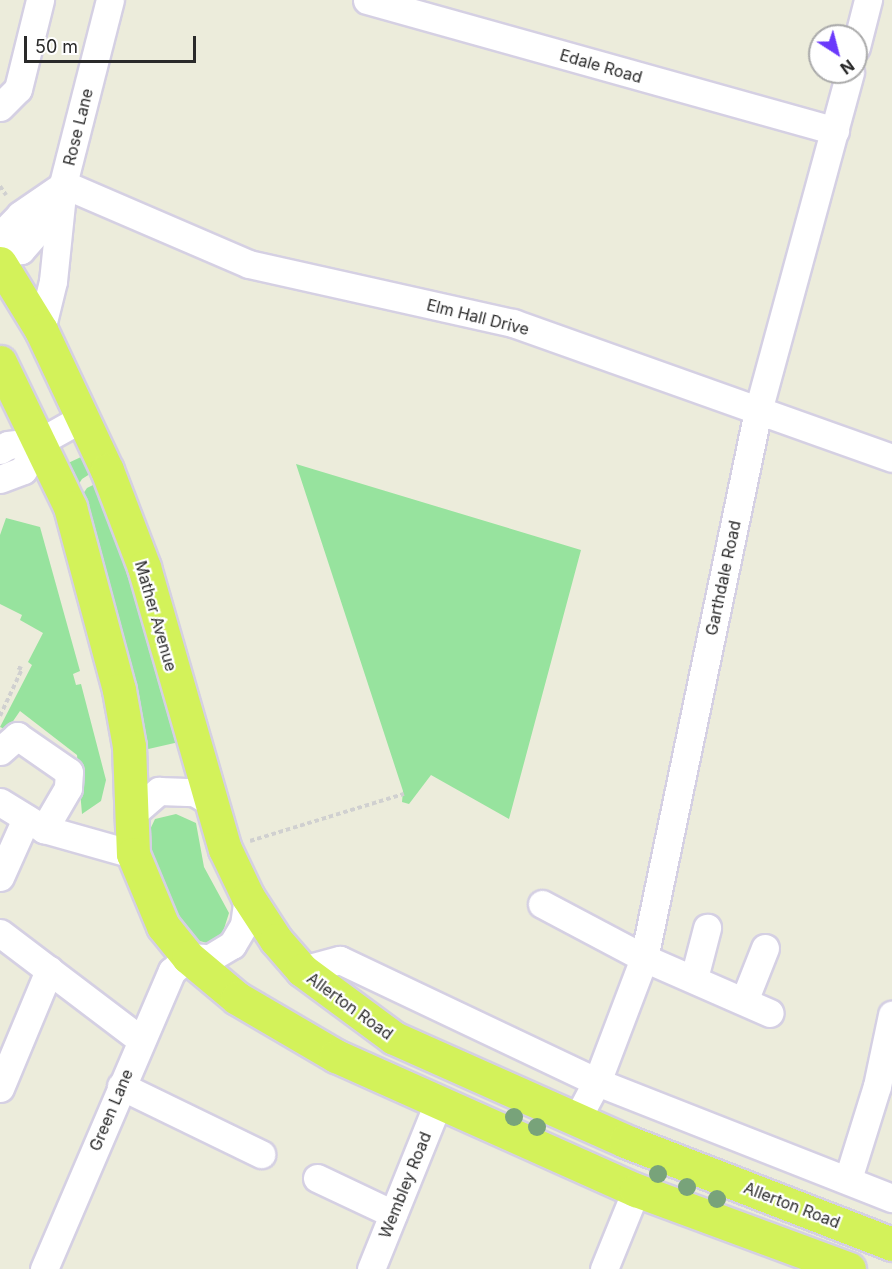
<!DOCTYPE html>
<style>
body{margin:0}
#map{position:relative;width:892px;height:1269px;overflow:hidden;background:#ececdb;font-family:Inter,sans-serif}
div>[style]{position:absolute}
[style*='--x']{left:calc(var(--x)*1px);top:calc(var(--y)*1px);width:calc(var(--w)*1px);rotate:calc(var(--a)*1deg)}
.green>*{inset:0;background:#97e39e}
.path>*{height:4px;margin-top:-2px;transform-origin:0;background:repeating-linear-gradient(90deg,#d0d0d0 0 4.5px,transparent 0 7.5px)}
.roads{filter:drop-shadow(2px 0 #d5d0e3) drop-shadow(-2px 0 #d5d0e3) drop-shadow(0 2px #d5d0e3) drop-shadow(0 -2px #d5d0e3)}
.minor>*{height:27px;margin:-13.5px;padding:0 13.5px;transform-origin:13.5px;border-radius:13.5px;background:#fff}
.major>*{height:33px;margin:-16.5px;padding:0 16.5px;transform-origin:16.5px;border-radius:16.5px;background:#d3f25a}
.trees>*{width:18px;height:18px;margin:-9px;border-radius:50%;background:#78a37a}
span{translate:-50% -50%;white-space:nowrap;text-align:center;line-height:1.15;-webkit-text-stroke:4.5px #fff;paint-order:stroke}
.street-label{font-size:16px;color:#2a2a2a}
.north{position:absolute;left:808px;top:24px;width:60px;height:60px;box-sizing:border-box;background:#fff;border:2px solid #aaa;border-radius:50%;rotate:144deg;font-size:16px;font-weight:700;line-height:24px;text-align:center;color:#2a2a2a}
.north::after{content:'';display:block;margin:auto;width:21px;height:27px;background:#6a39fb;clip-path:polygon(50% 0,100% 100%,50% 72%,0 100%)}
.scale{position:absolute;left:24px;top:36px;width:172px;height:27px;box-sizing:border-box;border:3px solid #2a2a2a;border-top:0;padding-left:8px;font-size:18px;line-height:21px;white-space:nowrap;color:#2a2a2a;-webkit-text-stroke:4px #fff;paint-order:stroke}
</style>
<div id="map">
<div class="green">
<i style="clip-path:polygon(81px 457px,93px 472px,82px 479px,75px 490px,66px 464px)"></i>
<i style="clip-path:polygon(296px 464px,581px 550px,509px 819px,431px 775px,409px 804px,402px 802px,403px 791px)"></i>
<i style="clip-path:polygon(97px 483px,121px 541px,179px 742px,144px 750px,78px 501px,87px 488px)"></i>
<i style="clip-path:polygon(6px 518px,40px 527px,80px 671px,73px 674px,76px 685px,81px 684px,106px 780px,101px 801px,82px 814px,77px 755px,20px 711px,7px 730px,0 727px,32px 665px,28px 662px,43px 633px,20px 620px,22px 615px,0 604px,0 535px)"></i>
<i style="clip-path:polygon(176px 814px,196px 823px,204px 867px,229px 913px,222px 935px,207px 943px,196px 940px,184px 930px,156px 879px,146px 838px,155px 819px)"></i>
</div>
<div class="path">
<i style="--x:0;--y:186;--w:11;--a:56"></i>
<i style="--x:0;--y:716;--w:52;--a:-64.9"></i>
<i style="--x:22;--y:669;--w:5;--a:-158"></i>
<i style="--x:250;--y:841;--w:161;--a:-17"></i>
</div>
<div class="roads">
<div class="minor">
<i style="--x:367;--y:0;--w:486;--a:15.6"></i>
<i style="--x:856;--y:47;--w:49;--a:-75.7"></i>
<i style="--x:0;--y:107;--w:25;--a:-45"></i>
<i style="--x:18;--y:89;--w:92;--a:-76.1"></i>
<i style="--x:63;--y:184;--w:202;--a:23.3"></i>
<i style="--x:249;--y:264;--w:271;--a:12.6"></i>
<i style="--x:513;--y:323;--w:402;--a:19.6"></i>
<i style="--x:0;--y:236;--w:29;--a:-46"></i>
<i style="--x:20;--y:215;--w:46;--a:-34.4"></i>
<i style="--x:0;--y:253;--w:21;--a:-8"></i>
<i style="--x:21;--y:250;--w:28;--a:-49"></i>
<i style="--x:39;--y:229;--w:38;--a:-61"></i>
<i style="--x:41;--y:330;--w:50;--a:-76.2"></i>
<i style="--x:53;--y:281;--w:98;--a:-84.1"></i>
<i style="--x:63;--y:184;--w:190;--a:-75.7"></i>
<i style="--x:0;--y:450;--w:9;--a:-32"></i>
<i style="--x:8;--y:445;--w:33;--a:-7"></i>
<i style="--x:0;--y:479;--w:25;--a:-21"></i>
<i style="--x:23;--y:470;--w:34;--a:-58"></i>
<i style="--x:41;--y:441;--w:49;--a:-29.2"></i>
<i style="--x:0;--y:751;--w:23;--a:-41"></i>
<i style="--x:17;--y:736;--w:63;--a:34.7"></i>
<i style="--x:69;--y:772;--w:16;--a:94"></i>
<i style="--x:68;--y:788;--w:48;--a:120.3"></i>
<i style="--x:0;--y:802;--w:52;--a:31.5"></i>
<i style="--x:44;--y:829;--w:92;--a:15.7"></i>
<i style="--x:131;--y:815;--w:37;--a:-41"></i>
<i style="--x:159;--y:791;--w:35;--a:2"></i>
<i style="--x:194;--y:792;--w:21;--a:31"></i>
<i style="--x:0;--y:877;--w:64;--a:-65.9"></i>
<i style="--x:542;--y:904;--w:115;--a:27.9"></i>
<i style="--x:644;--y:958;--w:137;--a:23.6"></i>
<i style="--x:0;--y:933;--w:177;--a:37.2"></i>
<i style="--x:302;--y:970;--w:39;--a:-15"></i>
<i style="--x:340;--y:960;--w:284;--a:25.4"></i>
<i style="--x:597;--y:1082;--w:317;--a:21.5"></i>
<i style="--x:694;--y:978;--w:52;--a:-75.4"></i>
<i style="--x:744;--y:1001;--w:57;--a:-68.4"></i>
<i style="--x:121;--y:1086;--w:156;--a:25.9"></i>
<i style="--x:0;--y:1088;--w:128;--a:-67.4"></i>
<i style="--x:578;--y:1117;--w:40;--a:-62"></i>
<i style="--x:597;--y:1082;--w:133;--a:-69.2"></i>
<i style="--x:644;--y:958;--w:559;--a:-78.23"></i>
<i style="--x:758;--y:411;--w:351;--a:-74.8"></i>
<i style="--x:317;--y:1178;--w:84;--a:25.3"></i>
<i style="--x:848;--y:1179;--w:97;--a:-72.7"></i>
<i style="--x:877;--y:1086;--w:73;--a:-78.1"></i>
<i style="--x:44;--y:1269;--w:324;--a:-66.8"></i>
<i style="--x:172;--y:971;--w:21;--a:-41"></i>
<i style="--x:188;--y:957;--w:22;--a:3"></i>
<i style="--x:210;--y:958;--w:26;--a:-31"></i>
<i style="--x:232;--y:945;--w:23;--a:-59"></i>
<i style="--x:244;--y:925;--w:28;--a:-82"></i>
<i style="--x:371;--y:1269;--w:181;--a:-68"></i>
<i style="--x:604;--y:1269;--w:85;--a:-67.9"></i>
</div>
<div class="major">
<i style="--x:0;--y:263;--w:79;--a:58.5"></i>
<i style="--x:41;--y:330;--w:155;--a:64.8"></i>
<i style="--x:107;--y:470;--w:104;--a:69.1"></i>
<i style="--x:144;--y:567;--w:293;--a:74"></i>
<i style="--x:225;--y:849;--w:53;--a:64.4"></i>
<i style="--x:248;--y:897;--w:51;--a:56.9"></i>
<i style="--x:276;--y:940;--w:40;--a:49"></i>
<i style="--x:302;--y:970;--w:114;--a:36.5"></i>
<i style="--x:394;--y:1038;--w:253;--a:24"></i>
<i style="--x:625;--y:1141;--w:286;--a:21.1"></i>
<i style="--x:0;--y:362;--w:161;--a:64.2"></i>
<i style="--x:70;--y:507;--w:189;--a:75"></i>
<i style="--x:119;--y:690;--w:57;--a:79.9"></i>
<i style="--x:129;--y:746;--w:108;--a:87.9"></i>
<i style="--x:133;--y:854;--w:78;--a:67.4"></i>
<i style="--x:163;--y:926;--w:40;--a:51"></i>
<i style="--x:188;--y:957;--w:64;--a:39.9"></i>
<i style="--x:237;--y:998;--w:115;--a:30.4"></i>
<i style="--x:336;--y:1056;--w:329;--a:24.1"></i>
<i style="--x:636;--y:1190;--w:227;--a:20.3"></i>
</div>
</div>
<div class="trees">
<i style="left:514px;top:1117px"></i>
<i style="left:537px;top:1127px"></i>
<i style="left:658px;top:1174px"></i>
<i style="left:687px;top:1187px"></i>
<i style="left:717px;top:1199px"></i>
</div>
<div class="street-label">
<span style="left:601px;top:66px;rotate:16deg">Edale Road</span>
<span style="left:78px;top:127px;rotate:-76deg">Rose Lane</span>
<span style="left:478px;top:317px;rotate:14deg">Elm Hall Drive</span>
<span style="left:723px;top:578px;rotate:-78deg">Garthdale Road</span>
<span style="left:156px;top:616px;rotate:74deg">Mather Avenue</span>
<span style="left:350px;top:1006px;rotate:36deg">Allerton Road</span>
<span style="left:111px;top:1110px;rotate:-67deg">Green Lane</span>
<span style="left:405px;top:1185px;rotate:-68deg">Wembley Road</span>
<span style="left:792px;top:1205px;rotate:21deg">Allerton Road</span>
</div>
<div class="north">N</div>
<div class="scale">50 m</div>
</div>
